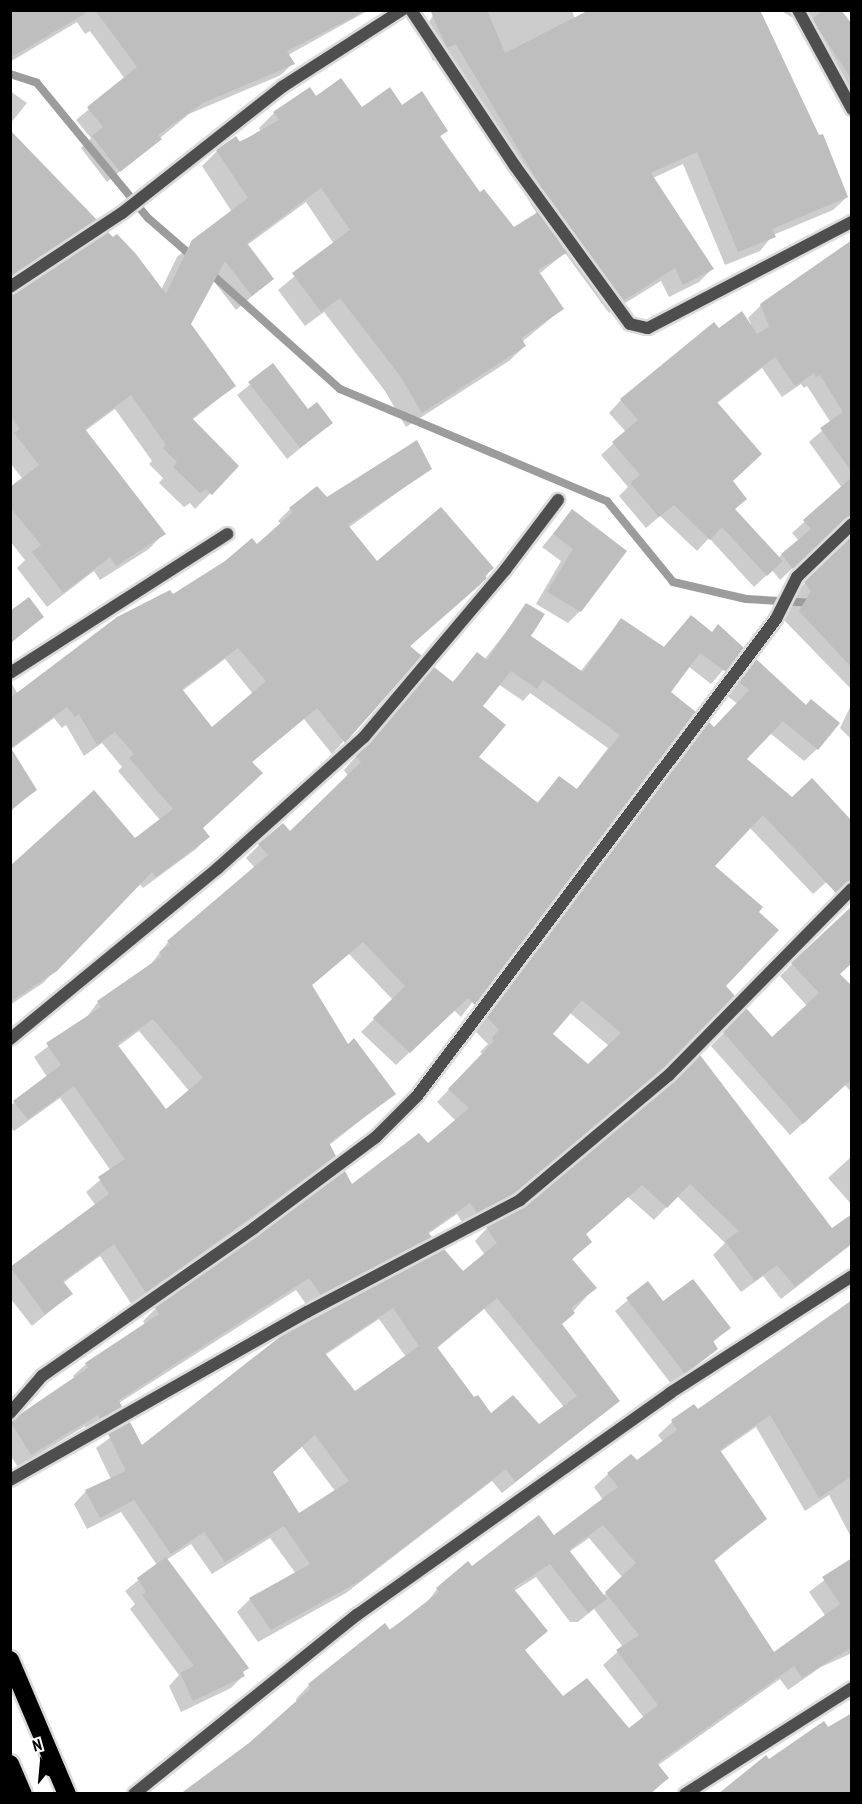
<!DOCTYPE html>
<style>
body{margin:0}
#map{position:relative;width:862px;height:1804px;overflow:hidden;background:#fff;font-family:"PT Sans Narrow",sans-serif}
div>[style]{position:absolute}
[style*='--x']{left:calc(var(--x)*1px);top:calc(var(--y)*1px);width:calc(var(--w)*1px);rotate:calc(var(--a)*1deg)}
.shadow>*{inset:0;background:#0003}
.stream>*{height:8px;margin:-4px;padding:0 4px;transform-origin:4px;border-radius:4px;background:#9c9c9c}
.building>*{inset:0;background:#bebebe}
.roads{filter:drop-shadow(2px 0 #dbdbdb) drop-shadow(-2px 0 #dbdbdb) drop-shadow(0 2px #dbdbdb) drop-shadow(0 -2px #dbdbdb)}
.street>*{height:12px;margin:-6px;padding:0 6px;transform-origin:6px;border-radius:6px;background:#4e4e4e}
.highway>*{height:18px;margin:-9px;padding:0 9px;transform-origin:9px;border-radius:9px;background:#000}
span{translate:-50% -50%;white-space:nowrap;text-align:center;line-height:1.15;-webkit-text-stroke:4.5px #fff;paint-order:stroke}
.frame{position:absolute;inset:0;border:12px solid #000;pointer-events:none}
.north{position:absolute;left:12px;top:1732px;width:60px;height:60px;-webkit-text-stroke:4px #fff;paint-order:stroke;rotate:344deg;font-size:16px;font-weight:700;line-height:24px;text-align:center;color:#000}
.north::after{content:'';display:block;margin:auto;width:21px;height:27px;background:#000;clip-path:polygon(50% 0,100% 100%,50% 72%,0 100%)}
</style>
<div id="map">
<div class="shadow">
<i style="clip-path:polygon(10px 10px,369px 10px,288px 55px,293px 63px,281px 75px,189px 114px,107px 182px,81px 148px,91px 138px,76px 120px,125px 79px,90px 31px,85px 34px,77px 22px,10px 62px)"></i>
<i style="clip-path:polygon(437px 10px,572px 10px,575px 20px,847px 197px,833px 210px,773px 235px,760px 251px,725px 265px,683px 164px,653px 178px,712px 269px,699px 282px,669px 297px,661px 281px,609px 313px,565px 253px,539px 274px,562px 309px,522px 342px,525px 346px,509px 361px,406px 427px,385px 391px,324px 312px,305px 326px,278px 290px,334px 244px,306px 202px,247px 245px,272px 279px,236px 310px,213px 280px,189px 324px,234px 386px,192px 420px,237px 466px,195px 509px,190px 503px,184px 507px,159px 483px,163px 478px,149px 464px,152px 461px,115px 409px,85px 431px,164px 533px,149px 549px,100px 580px,94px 571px,47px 607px,17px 568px,25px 560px,10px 541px,10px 488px,23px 479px,10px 463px,10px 308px,161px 290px,177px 257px,232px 212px,202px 166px,217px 151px,261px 132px,259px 128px,274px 113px,316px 98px,361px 109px,402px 107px,446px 130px,439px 138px,480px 194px,513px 229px,537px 214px,442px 57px,433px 61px,421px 33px)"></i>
<i style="clip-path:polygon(780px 10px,840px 10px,852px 27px,852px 112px,846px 115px,837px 98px,841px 94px,793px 18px)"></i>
<i style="clip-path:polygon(10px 91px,27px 103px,10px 124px)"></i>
<i style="clip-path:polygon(94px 220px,83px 232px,48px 254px,45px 250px)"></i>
<i style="clip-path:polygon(evenodd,852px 242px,852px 690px,781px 617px,796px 600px,793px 595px,846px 543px,848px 534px,842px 528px,833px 530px,780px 580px,772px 570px,754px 587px,709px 538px,697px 551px,660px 516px,646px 528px,619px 496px,628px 487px,601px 455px,626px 432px,609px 413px,621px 400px,714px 324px,718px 330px,751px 324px,748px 318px,761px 305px,852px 242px,762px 368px,782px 397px,801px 384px,804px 388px,807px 386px,831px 423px,809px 442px,842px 488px,792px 533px,799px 541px,778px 558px,734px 510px,745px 499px,732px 482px,716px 404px,762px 368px)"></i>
<i style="clip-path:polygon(273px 366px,308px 411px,331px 423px,287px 459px,237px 395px)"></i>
<i style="clip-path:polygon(evenodd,431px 468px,348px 528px,376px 563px,492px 568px,480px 585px,409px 647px,420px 656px,332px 754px,304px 719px,251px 763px,201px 829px,208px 837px,196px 849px,143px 888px,139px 883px,43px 983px,10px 1005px,10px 868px,135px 840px,160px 820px,118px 771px,122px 767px,102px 743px,84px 756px,66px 725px,62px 728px,54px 718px,10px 750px,10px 681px,18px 694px,257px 546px,281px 524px,278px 521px,290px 509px,431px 468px,225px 659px,253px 694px,212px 729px,182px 691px,225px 659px)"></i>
<i style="clip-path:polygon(572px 511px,580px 611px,568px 623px,536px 604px,561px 561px,542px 547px)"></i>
<i style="clip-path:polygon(evenodd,527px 605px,529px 637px,580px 672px,621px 620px,663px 648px,691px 617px,711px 633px,742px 648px,711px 684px,688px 666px,669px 692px,694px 712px,461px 1017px,454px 1010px,396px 1065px,361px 1032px,393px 1000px,349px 954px,311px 986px,348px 1046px,394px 1094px,328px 1146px,334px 1156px,321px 1169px,132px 1305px,100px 1256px,63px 1283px,71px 1294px,32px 1326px,10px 1298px,10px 1269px,96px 1206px,86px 1192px,111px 1171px,60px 1098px,14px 1131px,10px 1127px,10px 1106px,47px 1077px,34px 1057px,86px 1018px,98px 1002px,148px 968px,168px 942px,255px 868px,246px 858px,259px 845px,290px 833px,348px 776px,344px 770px,421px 682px,452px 683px,478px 654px,484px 660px,527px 605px,498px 684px,523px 701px,530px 693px,608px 748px,576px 790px,559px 777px,537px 803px,476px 757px,481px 706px,498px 684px,527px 605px,139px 1031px,190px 1092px,166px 1112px,117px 1047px,139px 1031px)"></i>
<i style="clip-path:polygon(10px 613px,42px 617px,10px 644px)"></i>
<i style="clip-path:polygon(evenodd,756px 661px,817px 749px,804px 761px,770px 733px,745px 759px,792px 799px,849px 820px,852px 818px,852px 859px,813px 894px,749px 827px,713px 866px,724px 986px,733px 996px,649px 1081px,501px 1206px,464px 1225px,457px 1214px,428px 1234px,430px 1237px,418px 1249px,308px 1307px,296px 1290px,119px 1403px,121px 1407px,108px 1419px,87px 1431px,85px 1426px,18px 1467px,10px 1455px,10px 1423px,75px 1379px,73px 1376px,86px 1364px,145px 1325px,143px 1321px,156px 1308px,344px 1173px,352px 1186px,428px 1145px,456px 1121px,437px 1102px,483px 1054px,480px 1052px,488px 1044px,475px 1031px,696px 737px,709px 724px,714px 729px,738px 704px,727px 696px,756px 661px,569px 1012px,609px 1046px,588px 1066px,551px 1034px,569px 1012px)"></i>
<i style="clip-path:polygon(852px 703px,852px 740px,840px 728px)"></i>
<i style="clip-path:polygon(10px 751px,35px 790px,10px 812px)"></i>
<i style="clip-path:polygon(792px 964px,838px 974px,852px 989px,852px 1093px,845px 1085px,790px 1135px,711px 1046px,746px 1010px,772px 1039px,807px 1006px,780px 976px)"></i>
<i style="clip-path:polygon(evenodd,700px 1057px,831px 1230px,852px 1216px,852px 1244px,781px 1299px,763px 1276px,741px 1292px,713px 1255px,725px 1243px,677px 1196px,654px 1220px,628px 1197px,585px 1235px,590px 1242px,571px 1260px,595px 1287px,561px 1325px,618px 1401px,502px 1493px,492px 1481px,346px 1593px,258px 1642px,237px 1612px,250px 1599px,296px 1574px,270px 1538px,212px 1574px,191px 1544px,166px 1560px,243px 1676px,231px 1688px,181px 1712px,169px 1686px,179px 1675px,130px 1609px,135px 1604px,125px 1591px,157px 1565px,121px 1512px,87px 1529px,74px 1504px,86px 1491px,111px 1479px,96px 1448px,129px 1424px,142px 1448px,282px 1337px,463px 1273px,485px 1255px,475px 1241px,487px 1228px,526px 1208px,700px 1057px,484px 1309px,564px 1407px,538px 1426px,490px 1415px,474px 1399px,436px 1349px,484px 1309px,700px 1057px,379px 1319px,406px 1357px,354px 1393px,325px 1355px,379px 1319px,700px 1057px,302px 1447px,335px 1491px,298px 1515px,271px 1473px,302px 1447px)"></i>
<i style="clip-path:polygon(852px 1156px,852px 1205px,828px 1178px)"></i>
<i style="clip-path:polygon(648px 1283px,663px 1303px,729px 1328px,712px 1343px,716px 1349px,672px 1385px,615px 1311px)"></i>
<i style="clip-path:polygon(evenodd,852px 1320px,852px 1539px,829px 1495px,805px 1511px,756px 1427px,720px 1452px,765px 1518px,713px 1562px,773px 1654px,826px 1617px,809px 1592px,852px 1559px,852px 1653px,821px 1667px,788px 1690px,780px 1679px,657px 1766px,667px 1778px,651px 1794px,183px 1794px,250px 1744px,297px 1702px,296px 1699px,309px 1685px,425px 1605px,437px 1589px,472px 1568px,554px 1537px,603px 1500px,594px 1487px,608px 1474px,636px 1463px,663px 1442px,658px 1435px,672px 1422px,694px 1406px,697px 1411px,852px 1320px,589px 1538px,622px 1577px,603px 1596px,569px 1552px,589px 1538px,852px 1320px,536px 1577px,570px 1622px,578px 1622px,594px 1609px,623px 1647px,603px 1665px,644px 1718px,628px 1730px,563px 1698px,524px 1651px,546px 1630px,514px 1591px,536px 1577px)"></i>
</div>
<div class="stream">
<i style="--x:10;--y:74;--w:28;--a:18"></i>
<i style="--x:37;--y:83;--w:175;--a:50.6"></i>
<i style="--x:148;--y:218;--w:61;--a:41"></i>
<i style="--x:208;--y:271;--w:177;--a:41.8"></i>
<i style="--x:340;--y:389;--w:290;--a:22.8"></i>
<i style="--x:607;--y:501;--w:104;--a:50.8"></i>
<i style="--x:673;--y:582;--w:75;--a:13.1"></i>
<i style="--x:746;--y:599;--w:69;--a:3.3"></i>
</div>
<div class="building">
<i style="clip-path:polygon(10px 10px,91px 10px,10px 58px)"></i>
<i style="clip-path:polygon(95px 10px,367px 10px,287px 51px,295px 64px,203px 103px,158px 135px,162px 139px,120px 172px,92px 136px,103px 127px,87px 107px,137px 67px)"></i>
<i style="clip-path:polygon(430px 10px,487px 10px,505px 53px,589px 10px,760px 10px,819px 135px,823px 134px,848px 197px,772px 229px,776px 237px,738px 252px,697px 152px,651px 173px,714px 269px,683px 285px,675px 268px,623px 301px,542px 189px,456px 44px,447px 48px)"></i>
<i style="clip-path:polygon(824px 10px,841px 10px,852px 24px,852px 80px,812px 19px)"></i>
<i style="clip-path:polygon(341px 78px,362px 107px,390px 87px,402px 105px,422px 91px,448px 131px,440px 136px,480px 192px,484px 189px,514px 227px,538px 212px,568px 252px,538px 270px,564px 309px,521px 338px,526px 346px,422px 413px,400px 376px,340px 298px,321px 312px,292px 273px,350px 230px,321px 188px,247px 243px,274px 279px,252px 296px,225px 261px,191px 324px,236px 386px,192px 418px,239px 466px,212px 495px,206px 489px,200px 493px,173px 467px,177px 462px,163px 448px,166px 445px,131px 395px,85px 429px,166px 534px,116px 566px,110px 557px,63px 593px,32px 552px,41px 545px,10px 507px,10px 487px,39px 465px,14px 433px,20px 429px,10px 415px,10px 295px,108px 232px,113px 237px,117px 234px,136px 254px,166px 294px,192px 240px,248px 198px,216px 150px,236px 136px,240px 142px,279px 120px,273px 112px,310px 87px,316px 96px)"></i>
<i style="clip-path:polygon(10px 130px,97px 220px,10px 277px)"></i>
<i style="clip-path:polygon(852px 240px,852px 472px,820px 428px,843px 412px,820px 375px,816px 377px,814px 373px,795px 386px,775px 357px,717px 402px,762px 454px,733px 481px,747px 499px,735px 509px,783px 561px,767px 576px,722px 527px,710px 540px,674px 505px,659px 517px,630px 483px,640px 475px,612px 442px,638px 420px,620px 399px,714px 322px,719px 328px,742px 311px,757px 334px,769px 327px,760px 304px)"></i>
<i style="clip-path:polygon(273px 363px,308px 409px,317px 402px,333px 423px,300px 448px,248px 382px)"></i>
<i style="clip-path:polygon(evenodd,417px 440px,432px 469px,348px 525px,377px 561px,441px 507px,494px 568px,484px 576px,487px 578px,410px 646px,422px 656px,345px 743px,317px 708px,252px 762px,263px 773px,203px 828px,210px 837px,156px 877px,152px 872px,57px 971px,10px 1002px,10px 866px,94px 790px,135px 838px,173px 809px,129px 758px,134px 754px,115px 732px,97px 745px,79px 714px,75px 717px,67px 707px,11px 748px,37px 790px,10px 810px,10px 698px,117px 617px,170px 590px,173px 594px,225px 561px,252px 538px,257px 544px,293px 512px,289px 508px,317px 486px,327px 497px,417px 440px,238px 648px,266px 681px,212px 727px,182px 689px,238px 648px)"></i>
<i style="clip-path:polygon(852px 477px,852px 516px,793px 569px,781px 554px,811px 529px,803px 520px)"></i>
<i style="clip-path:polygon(572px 509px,627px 551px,581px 612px,547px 592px,573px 549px,553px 534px)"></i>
<i style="clip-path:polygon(852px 536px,852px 668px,799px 611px,811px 591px,804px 582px)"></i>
<i style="clip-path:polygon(29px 597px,44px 617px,10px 643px,10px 611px)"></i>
<i style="clip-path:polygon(evenodd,526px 603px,545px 614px,531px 636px,583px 672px,621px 618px,664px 647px,691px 615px,712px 632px,718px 624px,744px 648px,726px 672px,700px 653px,671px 692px,696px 712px,475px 1005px,468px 998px,410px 1053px,373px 1018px,405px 986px,363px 942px,312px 985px,348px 1044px,354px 1038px,396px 1094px,329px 1143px,336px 1156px,146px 1293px,114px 1244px,63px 1281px,73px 1294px,45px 1314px,10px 1267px,109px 1194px,98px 1177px,125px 1159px,74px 1086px,28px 1119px,13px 1101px,61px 1065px,46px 1043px,101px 1007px,97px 1001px,162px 956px,159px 952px,170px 944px,167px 941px,268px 855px,258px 844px,283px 823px,290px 831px,361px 762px,356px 756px,434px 667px,453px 682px,477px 652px,487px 660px,526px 603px,511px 671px,537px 689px,543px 680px,620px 735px,577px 789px,559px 776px,538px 803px,479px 757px,506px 725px,483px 706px,511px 671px,526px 603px,153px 1019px,203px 1078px,166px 1109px,117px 1044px,153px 1019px)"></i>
<i style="clip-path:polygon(evenodd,756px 659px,806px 705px,811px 699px,840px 723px,818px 750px,783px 721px,747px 759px,792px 797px,812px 778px,852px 821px,852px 881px,836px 893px,763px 815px,715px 866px,763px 907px,759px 912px,779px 930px,726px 986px,735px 996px,663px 1069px,515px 1193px,477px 1213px,470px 1203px,428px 1232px,432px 1237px,321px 1295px,309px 1278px,119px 1400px,122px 1407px,100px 1419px,98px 1415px,31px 1455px,10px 1421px,88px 1368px,85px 1363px,159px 1314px,155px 1307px,345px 1171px,352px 1184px,419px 1133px,428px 1143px,469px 1108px,448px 1089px,494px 1041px,492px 1038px,499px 1030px,487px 1017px,709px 722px,714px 727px,749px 690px,739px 682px,756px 659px,582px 1000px,621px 1033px,588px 1064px,553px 1034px,582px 1000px)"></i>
<i style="clip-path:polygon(852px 901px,852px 963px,840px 974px,852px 986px,852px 1079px,803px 1124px,723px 1032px,746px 1008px,772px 1037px,819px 993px,791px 963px,850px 908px)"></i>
<i style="clip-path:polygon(evenodd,700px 1055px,832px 1228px,852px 1214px,852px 1243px,795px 1287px,777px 1265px,755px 1281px,725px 1241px,739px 1231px,690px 1184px,667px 1208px,642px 1185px,586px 1234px,592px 1242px,572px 1259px,597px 1288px,571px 1308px,575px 1313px,562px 1324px,620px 1401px,515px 1482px,506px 1469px,360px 1581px,271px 1630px,249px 1598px,310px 1564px,284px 1526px,225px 1562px,204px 1532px,171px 1554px,134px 1500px,100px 1518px,85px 1490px,126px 1471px,108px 1434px,130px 1422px,142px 1445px,281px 1336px,444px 1249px,463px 1271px,497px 1243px,486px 1227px,525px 1206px,700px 1055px,497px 1298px,577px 1396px,539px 1424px,513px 1395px,491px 1413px,478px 1395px,474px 1397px,437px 1347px,497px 1298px,700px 1055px,393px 1308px,419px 1346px,355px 1391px,325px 1353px,393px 1308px,700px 1055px,315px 1435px,349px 1481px,299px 1513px,273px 1472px,315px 1435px)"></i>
<i style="clip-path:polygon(693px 1279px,731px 1328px,713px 1341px,718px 1349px,685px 1374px,626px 1298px,648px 1281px,663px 1301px)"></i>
<i style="clip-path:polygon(evenodd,852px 1300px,852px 1476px,819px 1498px,770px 1415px,720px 1450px,767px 1519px,714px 1560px,774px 1652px,840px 1604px,822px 1577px,852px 1558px,852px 1647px,802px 1678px,794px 1666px,657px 1763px,669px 1778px,649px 1794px,180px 1794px,249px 1743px,302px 1696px,311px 1688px,308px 1684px,385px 1623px,390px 1630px,439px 1592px,436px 1588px,468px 1561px,472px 1566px,539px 1515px,554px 1535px,618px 1487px,607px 1473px,631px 1454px,637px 1460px,677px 1430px,671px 1420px,694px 1404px,698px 1409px,852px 1300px,603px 1525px,636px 1563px,605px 1592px,639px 1635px,616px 1650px,658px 1705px,629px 1728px,587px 1678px,563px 1696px,525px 1650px,548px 1631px,513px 1588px,550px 1564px,588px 1613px,607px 1599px,569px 1550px,603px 1525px)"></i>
<i style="clip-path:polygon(166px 1557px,249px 1668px,243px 1672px,245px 1676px,193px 1701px,180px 1673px,194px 1666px,142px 1595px,146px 1592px,137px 1578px)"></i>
<i style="clip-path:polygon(852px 1713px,852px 1794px,718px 1794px,766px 1755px,769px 1759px,824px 1721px,828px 1727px)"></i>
</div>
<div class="roads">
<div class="street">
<i style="--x:411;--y:10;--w:187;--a:56.3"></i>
<i style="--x:515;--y:166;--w:195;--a:54"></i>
<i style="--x:630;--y:324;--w:18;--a:13"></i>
<i style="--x:648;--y:328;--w:230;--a:-27.5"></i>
<i style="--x:798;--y:10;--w:113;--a:61.4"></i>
<i style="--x:10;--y:287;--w:134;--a:-33.5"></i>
<i style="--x:122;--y:213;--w:204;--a:-38.2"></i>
<i style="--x:282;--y:87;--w:143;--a:-32.7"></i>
<i style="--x:10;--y:673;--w:258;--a:-32.6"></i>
<i style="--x:10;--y:1039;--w:269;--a:-39.4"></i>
<i style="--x:218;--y:868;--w:196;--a:-41.9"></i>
<i style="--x:364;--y:737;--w:219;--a:-49.8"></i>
<i style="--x:505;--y:570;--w:88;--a:-52.9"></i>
<i style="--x:10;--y:1413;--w:49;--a:-49.1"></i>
<i style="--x:42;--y:1376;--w:259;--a:-34.9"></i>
<i style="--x:254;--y:1228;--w:152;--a:-36.7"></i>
<i style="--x:376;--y:1137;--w:58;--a:-45"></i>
<i style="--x:417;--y:1096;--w:597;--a:-53.03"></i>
<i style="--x:776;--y:619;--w:47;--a:-63.4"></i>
<i style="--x:797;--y:577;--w:76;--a:-43.9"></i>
<i style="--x:10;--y:1480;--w:341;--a:-29.5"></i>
<i style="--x:307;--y:1312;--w:241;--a:-27.7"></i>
<i style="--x:520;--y:1200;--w:194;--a:-40"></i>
<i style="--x:669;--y:1075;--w:261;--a:-45.5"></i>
<i style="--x:134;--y:1794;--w:286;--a:-38.8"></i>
<i style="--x:357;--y:1615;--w:384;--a:-35.3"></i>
<i style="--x:670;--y:1393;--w:216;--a:-32.7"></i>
<i style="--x:685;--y:1794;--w:198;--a:-32.4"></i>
</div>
<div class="highway">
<i style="--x:10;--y:1660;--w:146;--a:67"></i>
<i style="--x:10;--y:1764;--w:33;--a:67"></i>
</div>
</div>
<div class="frame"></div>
<div class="north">N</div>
</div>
